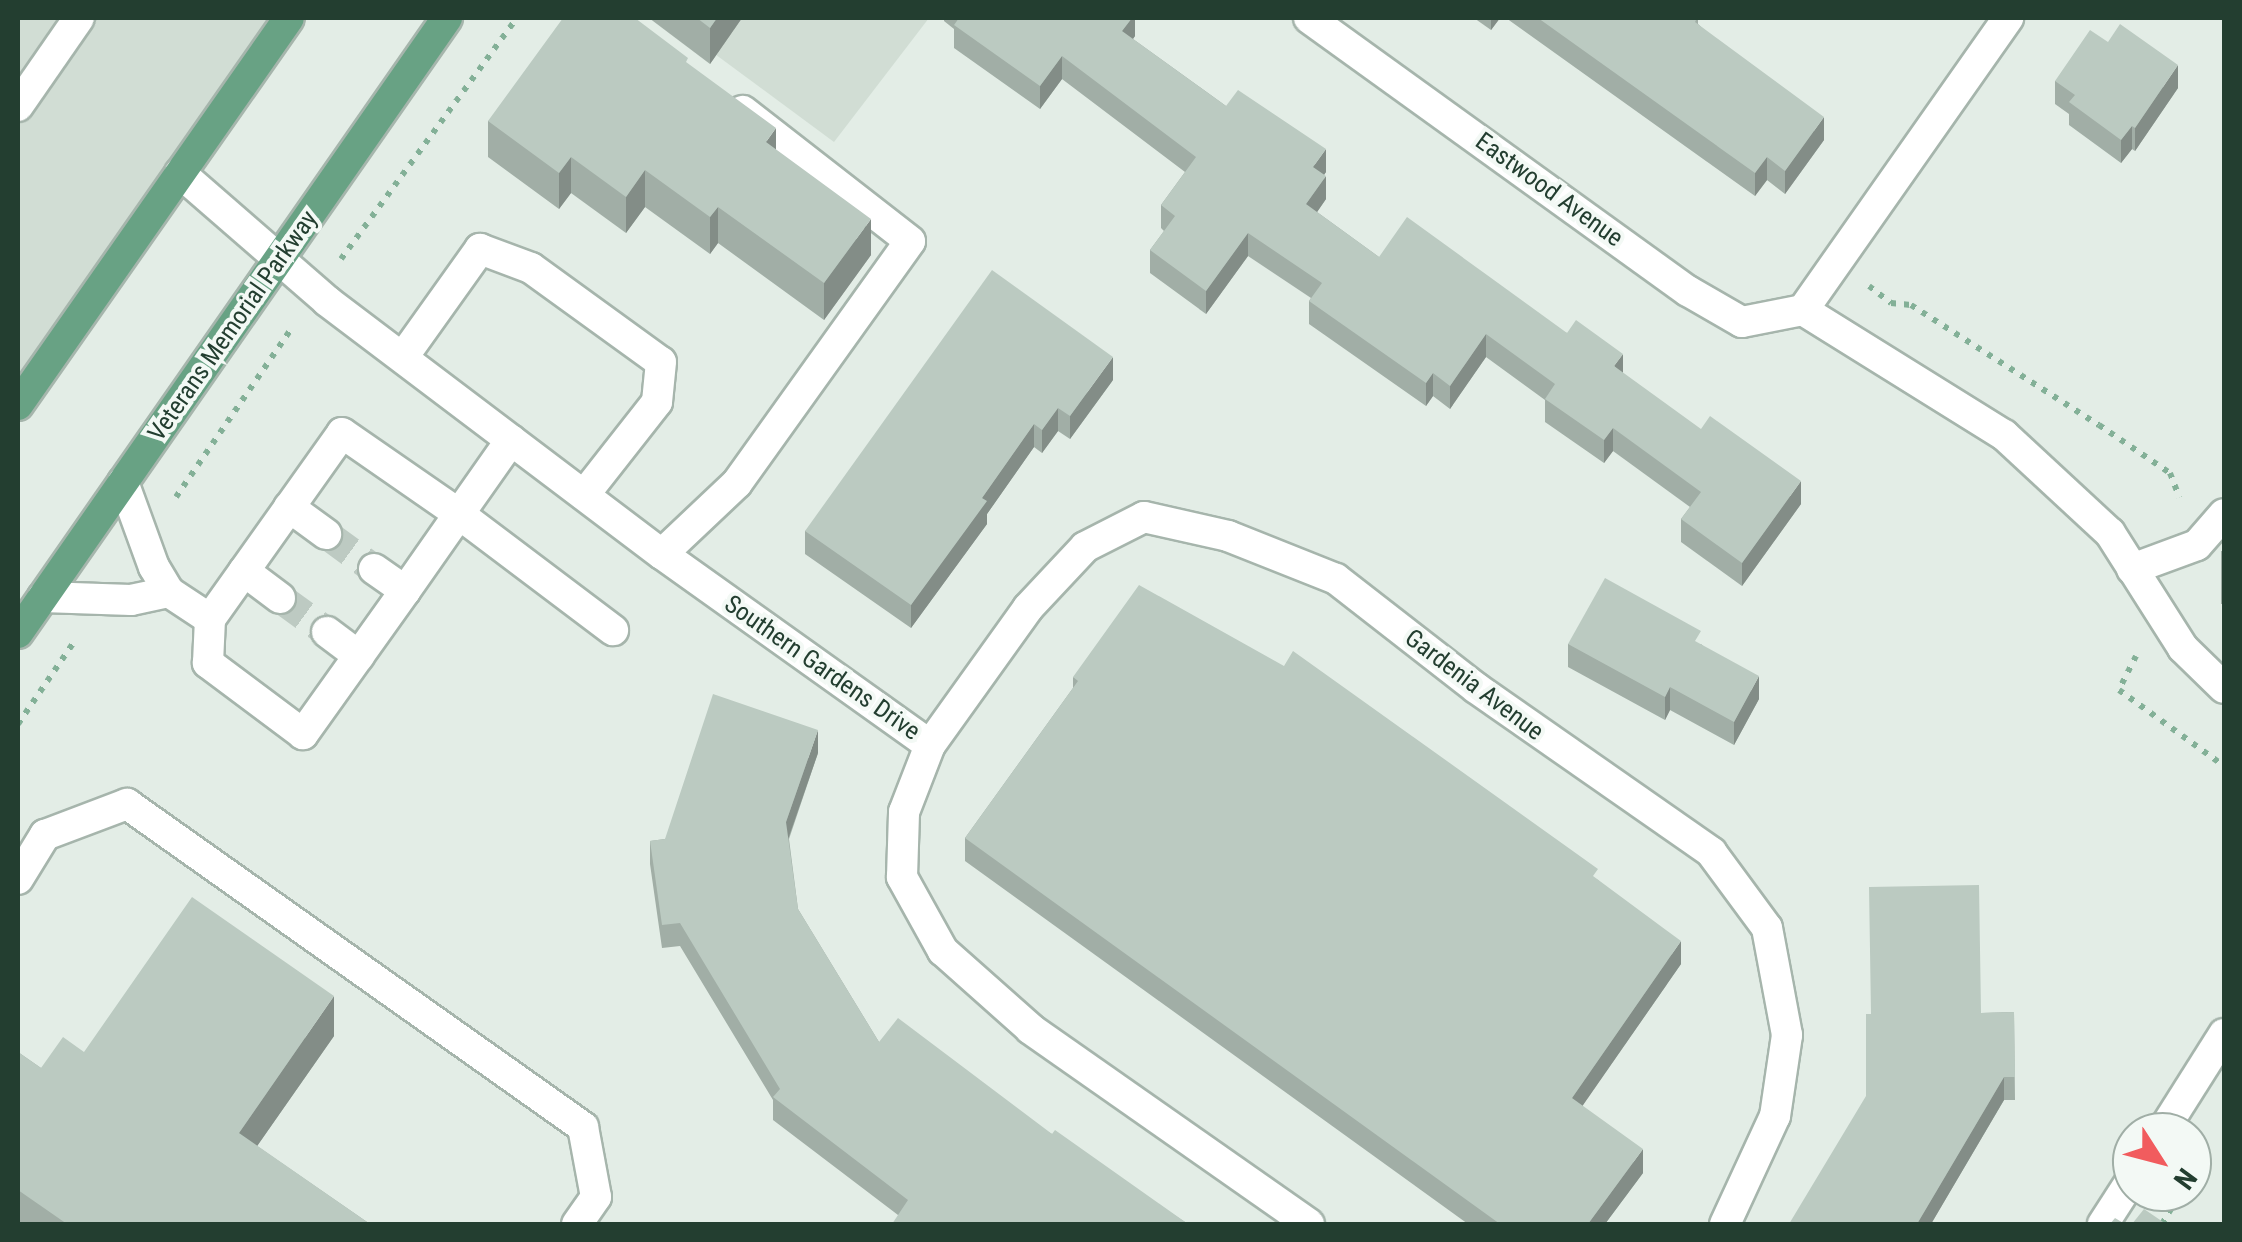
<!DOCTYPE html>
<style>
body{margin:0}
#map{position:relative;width:2242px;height:1242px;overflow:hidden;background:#e3ede6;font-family:"Roboto Condensed",sans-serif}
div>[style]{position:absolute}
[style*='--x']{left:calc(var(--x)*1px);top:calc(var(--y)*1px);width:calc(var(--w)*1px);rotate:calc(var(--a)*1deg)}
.built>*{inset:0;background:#d1ddd4}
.minor-tunnel>*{height:30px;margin-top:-15px;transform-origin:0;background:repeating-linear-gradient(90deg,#bdcac2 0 30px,transparent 0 45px)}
.path>*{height:6px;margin-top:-3px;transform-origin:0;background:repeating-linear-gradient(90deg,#83b097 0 5px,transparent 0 13px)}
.roads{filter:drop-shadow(2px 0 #a6b5ac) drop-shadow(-2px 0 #a6b5ac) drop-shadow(0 2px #a6b5ac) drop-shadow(0 -2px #a6b5ac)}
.minor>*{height:30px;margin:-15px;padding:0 15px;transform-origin:15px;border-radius:15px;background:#fff}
.major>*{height:30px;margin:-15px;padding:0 15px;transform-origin:15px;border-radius:15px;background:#68a284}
.wall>*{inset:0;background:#a1aea6;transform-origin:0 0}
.shaded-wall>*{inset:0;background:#838d87}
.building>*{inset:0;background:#bbcac1}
span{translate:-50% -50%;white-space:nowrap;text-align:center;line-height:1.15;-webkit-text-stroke:8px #f3f9f5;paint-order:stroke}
.street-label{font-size:25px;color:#233e30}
.frame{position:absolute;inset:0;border:20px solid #233e30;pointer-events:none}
.north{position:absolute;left:2112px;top:1112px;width:100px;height:100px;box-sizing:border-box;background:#f3f9f5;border:2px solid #a0aea6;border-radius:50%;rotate:126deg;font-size:28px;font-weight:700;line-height:40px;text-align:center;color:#233e30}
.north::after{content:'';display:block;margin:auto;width:35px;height:45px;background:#f15c5e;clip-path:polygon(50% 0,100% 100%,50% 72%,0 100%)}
</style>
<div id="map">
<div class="built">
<i style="clip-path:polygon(18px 18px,285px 18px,18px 403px)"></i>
<i style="clip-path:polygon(666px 18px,929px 18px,834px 142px)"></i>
</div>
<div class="minor-tunnel">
<i style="--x:326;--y:534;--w:59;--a:36.1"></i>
<i style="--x:280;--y:598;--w:58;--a:35.9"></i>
</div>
<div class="path">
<i style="--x:341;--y:259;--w:298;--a:-53.9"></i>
<i style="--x:1869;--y:286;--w:28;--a:38"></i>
<i style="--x:1891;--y:303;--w:20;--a:6"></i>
<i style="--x:1911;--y:305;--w:223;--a:32.6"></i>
<i style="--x:2099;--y:425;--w:86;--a:34.1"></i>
<i style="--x:2170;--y:473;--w:26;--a:69"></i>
<i style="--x:176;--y:497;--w:207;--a:-55.6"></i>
<i style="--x:2136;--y:656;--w:38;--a:117"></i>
<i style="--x:2119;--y:690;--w:130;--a:35.9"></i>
<i style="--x:18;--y:724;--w:99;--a:-55.7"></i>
<i style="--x:2192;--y:1173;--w:14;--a:-60"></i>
<i style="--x:2162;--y:1224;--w:37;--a:-59"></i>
</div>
<div class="roads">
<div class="minor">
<i style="--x:1309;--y:18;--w:467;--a:35.8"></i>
<i style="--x:1688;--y:291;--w:62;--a:29.9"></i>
<i style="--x:1742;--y:322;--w:62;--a:-11.1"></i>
<i style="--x:18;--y:106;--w:107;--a:-55.3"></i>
<i style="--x:180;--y:173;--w:195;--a:41"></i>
<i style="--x:327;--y:301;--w:420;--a:37.1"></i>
<i style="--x:662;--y:554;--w:329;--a:35.5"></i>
<i style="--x:1803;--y:310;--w:237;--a:31.9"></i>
<i style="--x:2004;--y:435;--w:144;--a:42.8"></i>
<i style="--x:2110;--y:533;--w:136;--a:57.6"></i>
<i style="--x:2183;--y:648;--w:57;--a:44.3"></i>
<i style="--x:1803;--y:310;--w:357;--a:-54.9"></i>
<i style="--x:403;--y:357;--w:133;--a:-54.5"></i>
<i style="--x:480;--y:249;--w:54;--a:20.4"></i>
<i style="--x:531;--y:268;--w:160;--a:35.9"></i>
<i style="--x:661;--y:362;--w:40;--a:95.7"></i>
<i style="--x:657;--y:402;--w:118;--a:128.1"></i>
<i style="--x:511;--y:440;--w:90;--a:125.1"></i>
<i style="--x:459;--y:514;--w:94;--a:125"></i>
<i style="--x:405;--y:591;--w:176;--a:125.5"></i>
<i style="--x:303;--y:734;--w:119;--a:-143.2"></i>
<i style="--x:208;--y:663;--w:44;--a:-87.4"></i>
<i style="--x:210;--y:619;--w:228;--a:-54.6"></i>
<i style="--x:342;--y:433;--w:142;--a:34.7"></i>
<i style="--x:459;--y:514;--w:193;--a:37"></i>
<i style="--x:123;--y:482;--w:90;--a:70"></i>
<i style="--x:154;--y:567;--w:29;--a:59"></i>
<i style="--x:169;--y:592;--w:49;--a:33.4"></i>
<i style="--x:289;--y:507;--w:46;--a:36.1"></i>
<i style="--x:662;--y:554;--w:103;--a:-43.4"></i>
<i style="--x:737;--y:483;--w:297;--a:-54.4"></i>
<i style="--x:910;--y:241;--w:212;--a:-142.1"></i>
<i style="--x:374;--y:569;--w:38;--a:35"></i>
<i style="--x:2132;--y:569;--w:69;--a:-20.3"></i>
<i style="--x:2197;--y:545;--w:41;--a:-48.9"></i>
<i style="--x:244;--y:571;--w:45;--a:36.9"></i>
<i style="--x:43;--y:597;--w:88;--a:2"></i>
<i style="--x:131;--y:600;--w:39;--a:-12"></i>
<i style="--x:327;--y:632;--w:40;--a:37"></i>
<i style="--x:18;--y:879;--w:52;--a:-58.5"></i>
<i style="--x:45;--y:835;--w:88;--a:-20.7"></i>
<i style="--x:127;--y:804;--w:559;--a:35.31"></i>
<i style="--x:583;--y:1127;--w:71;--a:79.5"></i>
<i style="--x:596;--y:1197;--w:33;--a:125"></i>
<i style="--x:2162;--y:1132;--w:116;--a:-57.7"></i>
<i style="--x:1309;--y:1224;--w:340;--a:-145"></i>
<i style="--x:1031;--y:1029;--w:118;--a:-138.4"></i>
<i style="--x:943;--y:951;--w:85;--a:-119"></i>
<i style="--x:902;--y:877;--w:65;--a:-88.2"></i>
<i style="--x:904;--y:812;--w:72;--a:-68.8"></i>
<i style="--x:930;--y:745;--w:168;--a:-54.4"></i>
<i style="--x:1028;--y:608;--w:83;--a:-46.9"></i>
<i style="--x:1085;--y:547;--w:66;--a:-27"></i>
<i style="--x:1144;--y:517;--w:86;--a:12.7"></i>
<i style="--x:1228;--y:536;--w:116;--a:21.7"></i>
<i style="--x:1336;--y:579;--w:177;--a:37.9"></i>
<i style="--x:1476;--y:688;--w:287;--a:34.9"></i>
<i style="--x:1711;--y:852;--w:94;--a:53.6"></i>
<i style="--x:1767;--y:928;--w:109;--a:79.4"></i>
<i style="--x:1787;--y:1035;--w:82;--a:98.4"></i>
<i style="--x:1775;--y:1116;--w:119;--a:114.8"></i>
<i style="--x:2103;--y:1224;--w:54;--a:-57.2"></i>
</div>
<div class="major">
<i style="--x:18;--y:405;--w:472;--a:-55"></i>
<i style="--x:18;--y:633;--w:750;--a:-55.1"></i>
</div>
</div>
<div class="wall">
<i style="clip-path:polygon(649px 18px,742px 18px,710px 64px)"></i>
<i style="clip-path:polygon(944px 18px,1135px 18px,1135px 36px,1133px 39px,1226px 106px,1326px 172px,1324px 175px,1326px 199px,1317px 212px,1379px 257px,1567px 333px,1801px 504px,1742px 586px,1681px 542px,1681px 519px,1690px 507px,1613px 451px,1604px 463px,1545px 422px,1545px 400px,1486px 357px,1450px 409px,1433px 396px,1426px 406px,1309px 324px,1309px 301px,1311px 298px,1248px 256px,1206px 314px,1150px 273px,1150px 250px,1164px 231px,1161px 228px,1161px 205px,1185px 172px,1062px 79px,1040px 109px,954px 48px,954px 29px,944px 21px)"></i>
<i style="clip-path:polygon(1474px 18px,1500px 18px,1491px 30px)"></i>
<i style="clip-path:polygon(1506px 18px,1698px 18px,1698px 24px,1824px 140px,1785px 194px,1767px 180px,1755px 196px)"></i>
<i style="clip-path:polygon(688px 64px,776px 150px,871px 255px,824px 320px,718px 243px,710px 254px,645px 207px,626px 233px,571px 193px,559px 209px,488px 157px,488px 121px)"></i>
<i style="clip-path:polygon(2055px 81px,2178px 88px,2135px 151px,2132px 149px,2121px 163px,2069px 125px,2069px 114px,2055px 104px)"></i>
<i style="clip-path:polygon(1113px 380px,1070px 439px,1058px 431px,1042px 453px,1034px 447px,987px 514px,987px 524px,911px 628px,805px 554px,805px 531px)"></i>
<i style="left:2224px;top:551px;width:53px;height:3px;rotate:90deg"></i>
<i style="clip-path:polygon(1568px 644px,1701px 644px,1759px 699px,1734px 745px,1670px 710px,1665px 720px,1568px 667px)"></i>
<i style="clip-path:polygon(1073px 677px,1598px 880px,1681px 964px,1582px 1106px,1643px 1173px,1605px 1224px,1468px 1224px,965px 861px,965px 838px,1073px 688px)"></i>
<i style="clip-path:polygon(818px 753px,789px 839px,798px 909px,879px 1042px,1052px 1134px,1188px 1224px,898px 1215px,773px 1120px,773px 1100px,680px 946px,662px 948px,650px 864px,650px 841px,665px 839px)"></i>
<i style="clip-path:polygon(2014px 1012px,2015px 1100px,2004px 1100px,1931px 1224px,1789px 1224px,1981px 1013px)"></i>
<i style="clip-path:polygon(334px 1036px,257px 1146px,370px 1224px,18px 1224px,18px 1052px,41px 1068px,84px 1052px)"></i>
</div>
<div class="shaded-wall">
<i style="clip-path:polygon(717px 18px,742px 18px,710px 64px,710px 28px)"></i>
<i style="clip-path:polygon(1132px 18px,1135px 18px,1135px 36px,1122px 54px,1122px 31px)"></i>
<i style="clip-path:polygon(1491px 18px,1500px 18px,1491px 30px)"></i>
<i style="clip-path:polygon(1062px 56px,1062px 79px,1040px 109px,1040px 86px)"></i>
<i style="clip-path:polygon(2178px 65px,2178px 88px,2135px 151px,2135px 128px)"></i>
<i style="clip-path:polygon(1824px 117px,1824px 140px,1785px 194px,1785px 171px)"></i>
<i style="clip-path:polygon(2132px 126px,2132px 149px,2121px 163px,2121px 140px)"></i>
<i style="clip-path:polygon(776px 128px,776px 165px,766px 142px)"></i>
<i style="clip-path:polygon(1326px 149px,1326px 172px,1313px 190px,1313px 167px)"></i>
<i style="clip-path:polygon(571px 157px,571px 193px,559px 209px,559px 173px)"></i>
<i style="clip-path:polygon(1767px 157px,1767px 180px,1755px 196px,1755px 173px)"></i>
<i style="clip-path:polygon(645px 170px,645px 207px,626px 233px,626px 197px)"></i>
<i style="clip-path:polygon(1326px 176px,1326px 199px,1306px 228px,1306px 204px)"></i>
<i style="clip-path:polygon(718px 207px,718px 243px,710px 254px,710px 217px)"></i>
<i style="clip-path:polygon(871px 219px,871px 255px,824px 320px,824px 283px)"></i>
<i style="clip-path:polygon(1248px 233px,1248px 256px,1206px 314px,1206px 291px)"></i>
<i style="clip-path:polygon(1486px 334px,1486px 357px,1450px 409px,1450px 386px)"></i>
<i style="clip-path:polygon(1623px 354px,1623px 377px,1614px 366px)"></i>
<i style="clip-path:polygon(1113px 357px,1113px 380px,1070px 439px,1070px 416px)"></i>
<i style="clip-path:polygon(1433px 373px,1433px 396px,1426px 406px,1426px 383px)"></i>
<i style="clip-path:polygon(1058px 408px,1058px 431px,1042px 453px,1042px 430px)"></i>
<i style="clip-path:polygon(1034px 424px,1034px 447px,987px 514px,987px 524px,911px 628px,911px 605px,982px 498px)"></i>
<i style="clip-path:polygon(1613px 428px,1613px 451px,1604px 463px,1604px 440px)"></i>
<i style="clip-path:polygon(1801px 481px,1801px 504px,1742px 586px,1742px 563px)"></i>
<i style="clip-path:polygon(1759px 676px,1759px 699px,1734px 745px,1734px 722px)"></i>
<i style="clip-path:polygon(1670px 687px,1670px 710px,1665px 720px,1665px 697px)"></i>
<i style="clip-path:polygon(818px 730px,818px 753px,786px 845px,786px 822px)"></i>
<i style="clip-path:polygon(1681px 941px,1681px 964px,1572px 1121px,1572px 1098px)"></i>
<i style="clip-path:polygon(334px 996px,334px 1036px,239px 1172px,239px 1133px)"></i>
<i style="clip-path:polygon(2004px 1077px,2004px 1100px,1931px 1224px,1917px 1224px)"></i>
<i style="clip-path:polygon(1643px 1149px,1643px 1173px,1605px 1224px,1588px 1224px)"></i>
</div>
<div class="building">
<i style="clip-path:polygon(563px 18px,635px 18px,688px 58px,686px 62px,776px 128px,766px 142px,871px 219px,824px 283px,718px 207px,710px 217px,645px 170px,626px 197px,571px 157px,559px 173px,488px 121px)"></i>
<i style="clip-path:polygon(697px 18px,717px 18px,710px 28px)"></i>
<i style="clip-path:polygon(959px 18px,1132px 18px,1122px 31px,1226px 106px,1238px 90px,1326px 149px,1313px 167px,1326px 176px,1306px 204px,1379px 257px,1407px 217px,1567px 333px,1576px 320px,1623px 354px,1614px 366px,1701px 429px,1710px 416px,1801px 481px,1742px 563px,1681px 519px,1701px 492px,1613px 428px,1604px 440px,1545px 399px,1555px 384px,1486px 334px,1450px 386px,1433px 373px,1426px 383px,1309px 301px,1322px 283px,1248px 233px,1206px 291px,1150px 250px,1175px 216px,1161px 205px,1196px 157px,1062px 56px,1040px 86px,954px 25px)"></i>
<i style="clip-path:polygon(1538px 18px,1697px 18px,1695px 22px,1824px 117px,1785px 171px,1767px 157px,1755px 173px)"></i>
<i style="clip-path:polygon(2120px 24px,2178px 65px,2135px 128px,2132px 126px,2121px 140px,2069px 102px,2075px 95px,2055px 81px,2090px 30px,2108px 42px)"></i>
<i style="clip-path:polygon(992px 270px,1113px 357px,1070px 416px,1058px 408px,1042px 430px,1034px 424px,982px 498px,987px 501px,911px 605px,805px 531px)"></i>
<i style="clip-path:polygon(1605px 578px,1701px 631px,1695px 641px,1759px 676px,1734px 722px,1670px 687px,1665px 697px,1568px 644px)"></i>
<i style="clip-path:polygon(1139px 585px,1284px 666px,1293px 651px,1598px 869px,1593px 876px,1681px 941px,1572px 1098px,1643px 1149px,1588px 1224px,1500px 1224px,965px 838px,1078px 681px,1073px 677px)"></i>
<i style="clip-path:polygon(713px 694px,818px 730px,786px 822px,798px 909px,879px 1042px,898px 1018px,1052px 1134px,1055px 1130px,1188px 1224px,892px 1224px,908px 1200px,773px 1097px,780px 1089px,680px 923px,662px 925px,650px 841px,665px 839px)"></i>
<i style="clip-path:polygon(1979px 885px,1981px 1013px,2014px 1012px,2015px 1077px,2004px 1077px,1917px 1224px,1789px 1224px,1866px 1096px,1866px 1014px,1871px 1014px,1869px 887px)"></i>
<i style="clip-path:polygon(192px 897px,334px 996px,239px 1133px,370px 1224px,67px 1224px,18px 1190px,18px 1052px,41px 1068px,63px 1037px,84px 1052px)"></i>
<i style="clip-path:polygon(2144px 1209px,2166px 1224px,2132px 1224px)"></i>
<i style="clip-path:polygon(2115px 1218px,2125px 1224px,2110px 1224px)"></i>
</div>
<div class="street-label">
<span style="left:1549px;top:190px;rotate:36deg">Eastwood Avenue</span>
<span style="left:233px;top:326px;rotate:-55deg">Veterans Memorial Parkway</span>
<span style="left:822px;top:668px;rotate:35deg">Southern Gardens Drive</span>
<span style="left:1474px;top:685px;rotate:37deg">Gardenia Avenue</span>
</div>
<div class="frame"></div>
<div class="north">N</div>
</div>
